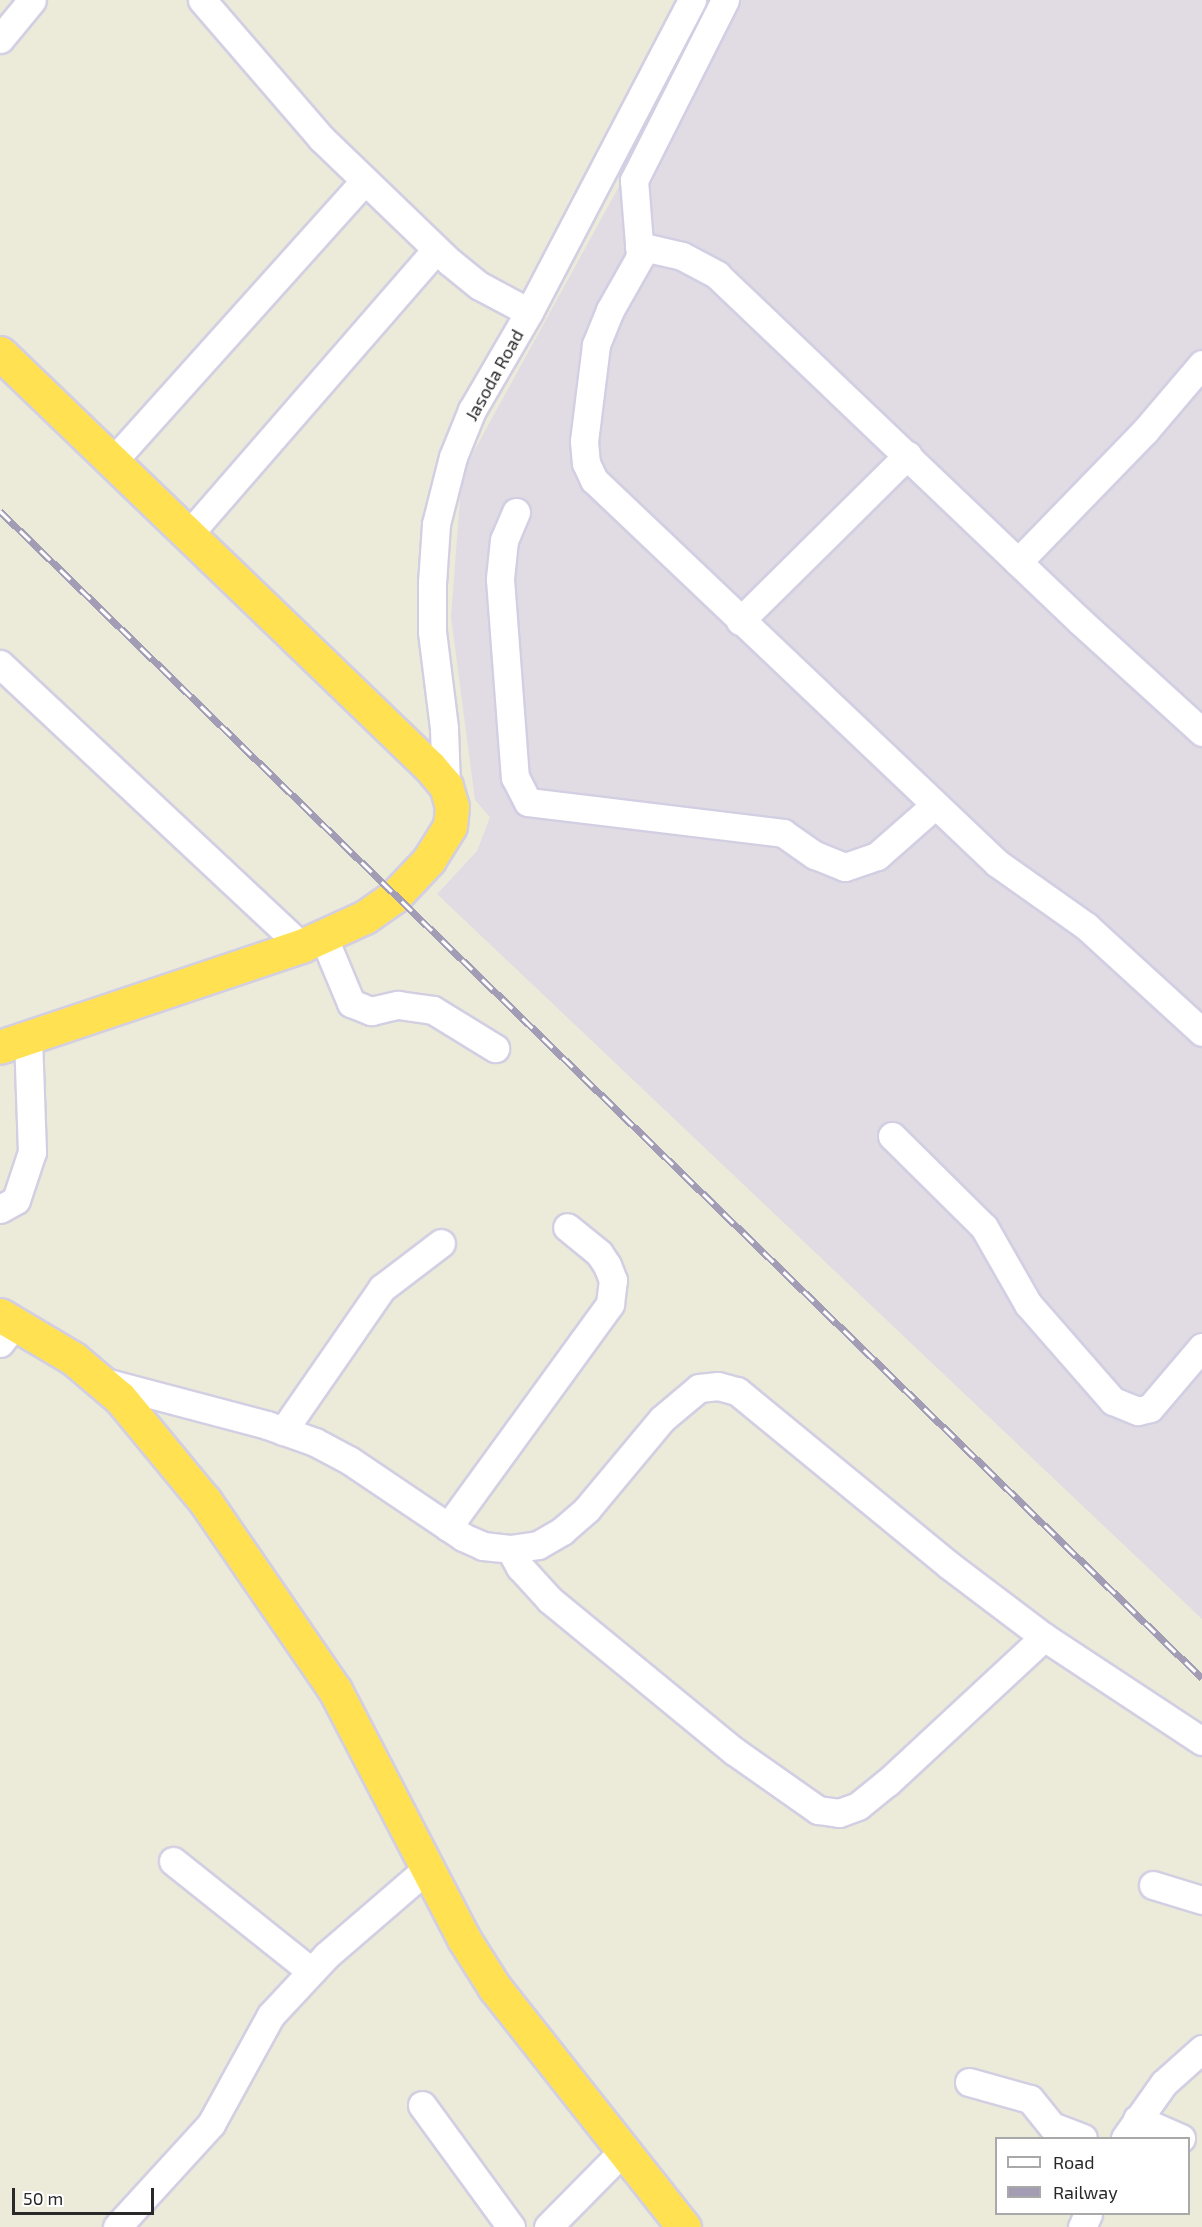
<!DOCTYPE html>
<style>
body{margin:0}
#map{position:relative;width:1202px;height:2227px;overflow:hidden;background:#ecebd9;font-family:"Exo 2",sans-serif}
div>[style]{position:absolute}
[style*='--x']{left:calc(var(--x)*1px);top:calc(var(--y)*1px);width:calc(var(--w)*1px);rotate:calc(var(--a)*1deg)}
.industrial>*{inset:0;background:#e1dbe4}
.roads{filter:drop-shadow(2px 0 #d3cfe3) drop-shadow(-2px 0 #d3cfe3) drop-shadow(0 2px #d3cfe3) drop-shadow(0 -2px #d3cfe3)}
.minor>*{height:27px;margin:-13.5px;padding:0 13.5px;transform-origin:13.5px;border-radius:13.5px;background:#fff}
.highway>*{height:33px;margin:-16.5px;padding:0 16.5px;transform-origin:16.5px;border-radius:16.5px;background:#ffe151}
.rail>*{height:7px;margin-top:-3.5px;transform-origin:0;background:repeating-linear-gradient(90deg,#fff 0 14px,#a29cb4 0 28px);box-sizing:border-box;border-block:2px solid #a29cb4}
span{translate:-50% -50%;white-space:nowrap;text-align:center;line-height:1.15;-webkit-text-stroke:4.5px #fff;paint-order:stroke}
.street-label{font-size:18px;color:#292929}
.legend{position:absolute;left:995px;top:2137px;width:195px;height:78px;box-sizing:border-box;background:#fff;border:2px solid #a9a9a9;margin:0;padding:8px 10px;list-style:none;font-size:18px;color:#292929}
.legend li{display:flex;align-items:center;gap:12px;height:30px}
.legend b{width:30px;border:2px solid #a9a9a9}
.scale{position:absolute;left:12px;top:2188px;width:142px;height:27px;box-sizing:border-box;border:3px solid #292929;border-top:0;padding-left:8px;font-size:18px;line-height:21px;white-space:nowrap;color:#292929;-webkit-text-stroke:4px #fff;paint-order:stroke}
</style>
<div id="map">
<div class="industrial">
<i style="clip-path:polygon(721px 0,1202px 0,1202px 1619px,437px 894px,477px 851px,490px 817px,475px 800px,451px 617px,462px 473px)"></i>
</div>
<div class="roads">
<div class="minor">
<i style="--x:202;--y:0;--w:182;--a:49.2"></i>
<i style="--x:321;--y:138;--w:179;--a:43.9"></i>
<i style="--x:450;--y:262;--w:38;--a:39"></i>
<i style="--x:480;--y:286;--w:55;--a:28"></i>
<i style="--x:725;--y:0;--w:202;--a:116.8"></i>
<i style="--x:634;--y:180;--w:77;--a:85.5"></i>
<i style="--x:640;--y:257;--w:61;--a:119.5"></i>
<i style="--x:610;--y:310;--w:38;--a:112"></i>
<i style="--x:596;--y:345;--w:97;--a:97.1"></i>
<i style="--x:584;--y:441;--w:22;--a:85"></i>
<i style="--x:586;--y:463;--w:19;--a:65"></i>
<i style="--x:594;--y:480;--w:556;--a:43.54"></i>
<i style="--x:997;--y:863;--w:109;--a:35.3"></i>
<i style="--x:1086;--y:926;--w:157;--a:42.4"></i>
<i style="--x:0;--y:39;--w:50;--a:-50.6"></i>
<i style="--x:639;--y:246;--w:44;--a:13.1"></i>
<i style="--x:682;--y:256;--w:40;--a:28"></i>
<i style="--x:717;--y:275;--w:501;--a:43.63"></i>
<i style="--x:1080;--y:621;--w:165;--a:42.3"></i>
<i style="--x:113;--y:461;--w:377;--a:-48.1"></i>
<i style="--x:516;--y:512;--w:30;--a:113"></i>
<i style="--x:504;--y:540;--w:39;--a:96"></i>
<i style="--x:500;--y:579;--w:199;--a:85.7"></i>
<i style="--x:515;--y:777;--w:28;--a:63"></i>
<i style="--x:528;--y:802;--w:257;--a:6.9"></i>
<i style="--x:783;--y:833;--w:39;--a:35"></i>
<i style="--x:815;--y:855;--w:32;--a:22"></i>
<i style="--x:845;--y:867;--w:34;--a:-19"></i>
<i style="--x:877;--y:856;--w:77;--a:-41.3"></i>
<i style="--x:189;--y:534;--w:376;--a:-49"></i>
<i style="--x:1018;--y:562;--w:182;--a:-45.9"></i>
<i style="--x:1145;--y:431;--w:88;--a:-49.6"></i>
<i style="--x:740;--y:621;--w:236;--a:-44.7"></i>
<i style="--x:0;--y:664;--w:412;--a:43.1"></i>
<i style="--x:446;--y:786;--w:58;--a:-92"></i>
<i style="--x:444;--y:728;--w:97;--a:-97.1"></i>
<i style="--x:432;--y:632;--w:49;--a:-90"></i>
<i style="--x:432;--y:583;--w:59;--a:-86.1"></i>
<i style="--x:436;--y:524;--w:69;--a:-75.8"></i>
<i style="--x:453;--y:457;--w:51;--a:-68"></i>
<i style="--x:472;--y:410;--w:113;--a:-59.8"></i>
<i style="--x:529;--y:312;--w:352;--a:-62.4"></i>
<i style="--x:323;--y:936;--w:73;--a:67.3"></i>
<i style="--x:351;--y:1003;--w:22;--a:22"></i>
<i style="--x:371;--y:1011;--w:28;--a:-13"></i>
<i style="--x:398;--y:1005;--w:35;--a:8"></i>
<i style="--x:433;--y:1010;--w:73;--a:31.5"></i>
<i style="--x:892;--y:1136;--w:129;--a:44.7"></i>
<i style="--x:984;--y:1227;--w:89;--a:60.3"></i>
<i style="--x:1028;--y:1304;--w:129;--a:48.8"></i>
<i style="--x:1113;--y:1401;--w:27;--a:22"></i>
<i style="--x:1138;--y:1411;--w:12;--a:-14"></i>
<i style="--x:1150;--y:1408;--w:80;--a:-49.6"></i>
<i style="--x:0;--y:1209;--w:18;--a:-29"></i>
<i style="--x:16;--y:1200;--w:51;--a:-71.6"></i>
<i style="--x:32;--y:1152;--w:114;--a:-92"></i>
<i style="--x:0;--y:1343;--w:25;--a:-53"></i>
<i style="--x:101;--y:1381;--w:172;--a:14.8"></i>
<i style="--x:267;--y:1425;--w:51;--a:19.5"></i>
<i style="--x:315;--y:1442;--w:38;--a:28"></i>
<i style="--x:349;--y:1460;--w:138;--a:34"></i>
<i style="--x:463;--y:1537;--w:22;--a:24"></i>
<i style="--x:483;--y:1546;--w:27;--a:6"></i>
<i style="--x:510;--y:1549;--w:28;--a:-8"></i>
<i style="--x:538;--y:1545;--w:28;--a:-30"></i>
<i style="--x:562;--y:1531;--w:33;--a:-41"></i>
<i style="--x:587;--y:1509;--w:117;--a:-50.2"></i>
<i style="--x:662;--y:1419;--w:48;--a:-40"></i>
<i style="--x:699;--y:1388;--w:19;--a:-6"></i>
<i style="--x:718;--y:1386;--w:20;--a:15"></i>
<i style="--x:737;--y:1391;--w:276;--a:39.4"></i>
<i style="--x:950;--y:1566;--w:118;--a:37.1"></i>
<i style="--x:1044;--y:1637;--w:189;--a:33.4"></i>
<i style="--x:283;--y:1431;--w:174;--a:-55.3"></i>
<i style="--x:382;--y:1288;--w:74;--a:-37.3"></i>
<i style="--x:448;--y:1527;--w:276;--a:-54"></i>
<i style="--x:610;--y:1304;--w:24;--a:-83"></i>
<i style="--x:613;--y:1280;--w:16;--a:-112"></i>
<i style="--x:607;--y:1265;--w:14;--a:-124"></i>
<i style="--x:599;--y:1253;--w:41;--a:-140.9"></i>
<i style="--x:510;--y:1549;--w:21;--a:61"></i>
<i style="--x:520;--y:1567;--w:45;--a:47.7"></i>
<i style="--x:550;--y:1600;--w:238;--a:39.4"></i>
<i style="--x:734;--y:1751;--w:103;--a:35.1"></i>
<i style="--x:818;--y:1810;--w:21;--a:8"></i>
<i style="--x:839;--y:1813;--w:20;--a:-20"></i>
<i style="--x:858;--y:1806;--w:38;--a:-39"></i>
<i style="--x:888;--y:1782;--w:213;--a:-42.9"></i>
<i style="--x:173;--y:1861;--w:176;--a:38.6"></i>
<i style="--x:1153;--y:1885;--w:51;--a:17"></i>
<i style="--x:969;--y:2082;--w:63;--a:15.6"></i>
<i style="--x:1030;--y:2099;--w:35;--a:51"></i>
<i style="--x:1052;--y:2126;--w:33;--a:21"></i>
<i style="--x:422;--y:2105;--w:151;--a:53.9"></i>
<i style="--x:1137;--y:2119;--w:48;--a:23.4"></i>
<i style="--x:1125;--y:2138;--w:67;--a:-54.7"></i>
<i style="--x:1164;--y:2083;--w:51;--a:-41.8"></i>
<i style="--x:117;--y:2227;--w:139;--a:-47.6"></i>
<i style="--x:211;--y:2124;--w:124;--a:-61.2"></i>
<i style="--x:271;--y:2015;--w:82;--a:-47"></i>
<i style="--x:327;--y:1955;--w:135;--a:-40.8"></i>
<i style="--x:548;--y:2227;--w:105;--a:-45.4"></i>
<i style="--x:1082;--y:2227;--w:14;--a:-65"></i>
</div>
<div class="highway">
<i style="--x:0;--y:353;--w:597;--a:43.91"></i>
<i style="--x:430;--y:767;--w:25;--a:50"></i>
<i style="--x:446;--y:786;--w:22;--a:74"></i>
<i style="--x:452;--y:807;--w:19;--a:96"></i>
<i style="--x:450;--y:826;--w:40;--a:122"></i>
<i style="--x:429;--y:860;--w:50;--a:133.4"></i>
<i style="--x:395;--y:896;--w:37;--a:145"></i>
<i style="--x:365;--y:917;--w:70;--a:155.6"></i>
<i style="--x:301;--y:946;--w:317;--a:161.5"></i>
<i style="--x:0;--y:1315;--w:86;--a:30.7"></i>
<i style="--x:74;--y:1359;--w:60;--a:40.3"></i>
<i style="--x:120;--y:1398;--w:134;--a:50.5"></i>
<i style="--x:205;--y:1501;--w:229;--a:55.5"></i>
<i style="--x:335;--y:1690;--w:280;--a:62.6"></i>
<i style="--x:464;--y:1939;--w:58;--a:57.7"></i>
<i style="--x:495;--y:1988;--w:305;--a:51.7"></i>
</div>
</div>
<div class="rail">
<i style="--x:0;--y:511;--w:1675;--a:44.15"></i>
</div>
<div class="street-label">
<span style="left:494px;top:375px;rotate:-61deg">Jasoda Road</span>
</div>
<ul class="legend">
<li><b style="height:8px;background:#fff"></b>Road</li>
<li><b style="height:8px;background:#a29cb4"></b>Railway</li>
</ul>
<div class="scale">50 m</div>
</div>
